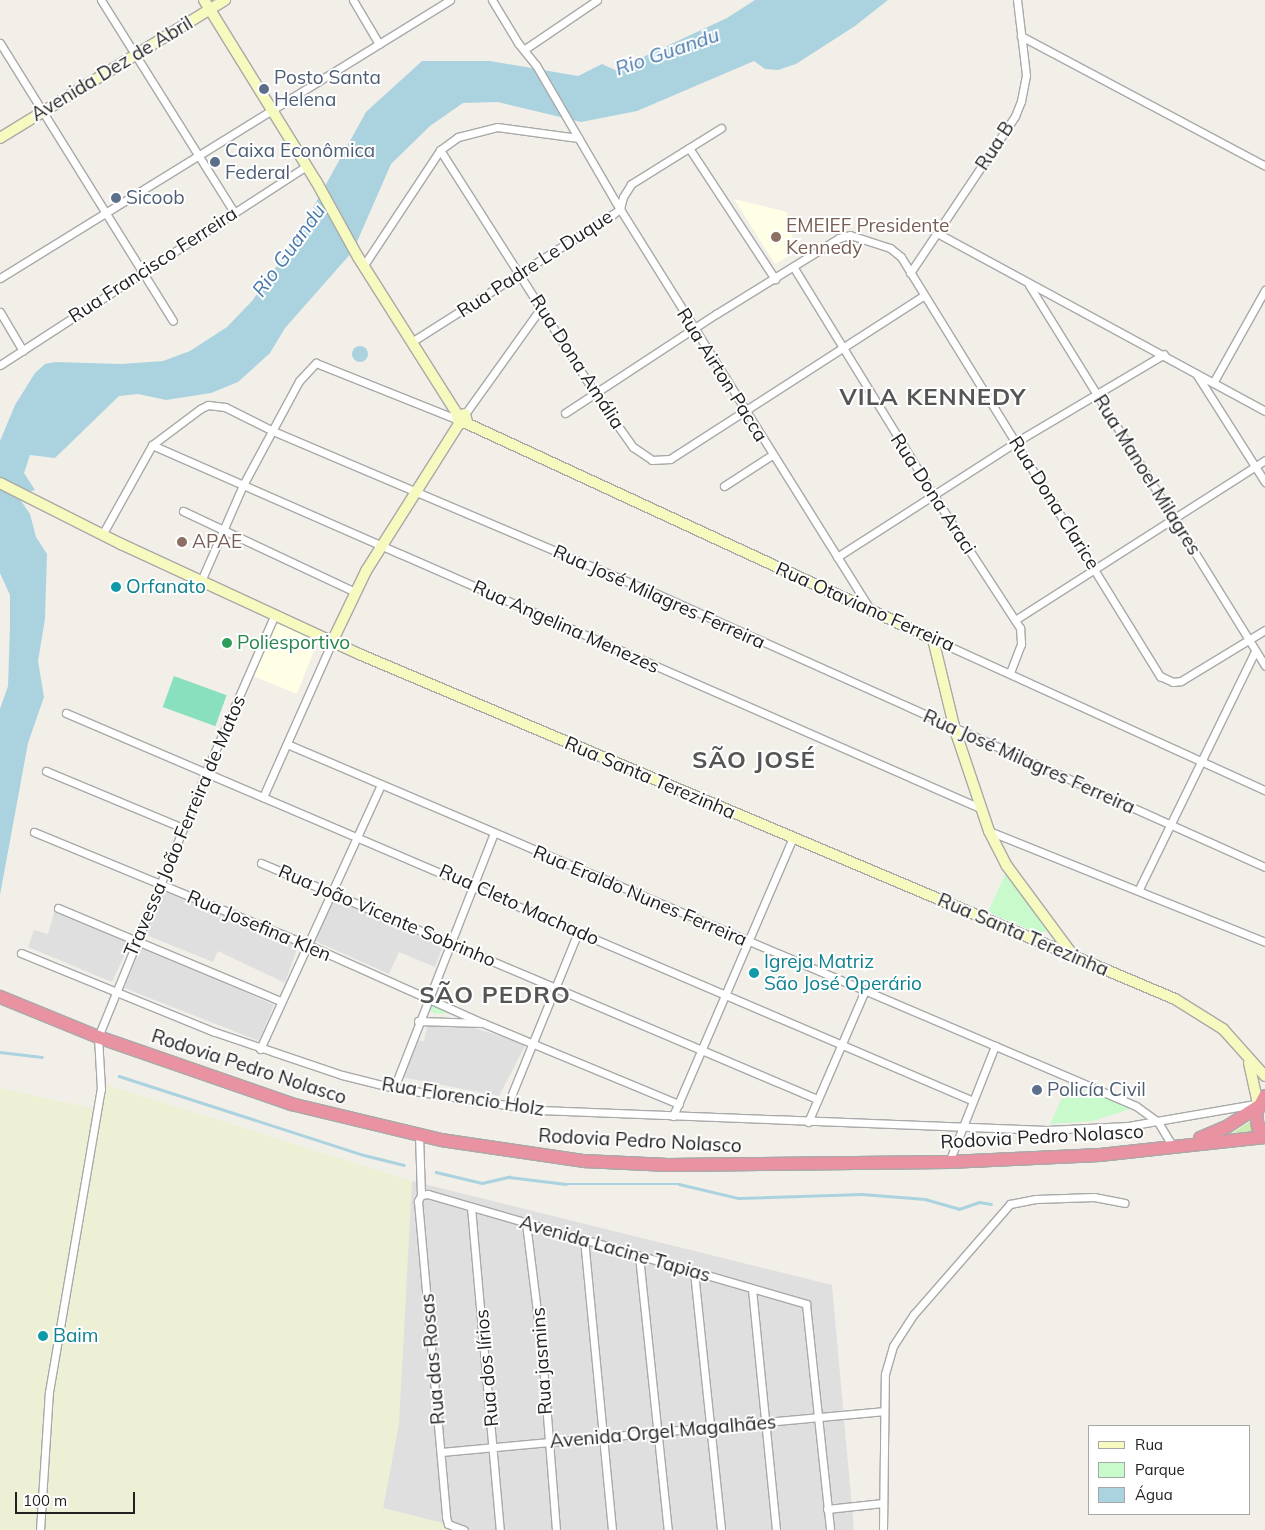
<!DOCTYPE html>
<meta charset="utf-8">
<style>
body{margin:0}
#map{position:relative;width:1265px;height:1530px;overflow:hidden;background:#f2efe9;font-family:Mulish,sans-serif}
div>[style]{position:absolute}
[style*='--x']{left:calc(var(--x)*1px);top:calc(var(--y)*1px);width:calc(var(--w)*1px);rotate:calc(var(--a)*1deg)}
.residential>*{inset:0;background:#e0dfdf}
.education>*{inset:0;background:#ffffe5;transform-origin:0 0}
.farmland>*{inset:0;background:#eef0d5}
.grass>*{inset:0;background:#cdebb0}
.park>*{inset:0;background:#c8facc}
.pitch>*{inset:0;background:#88e0be;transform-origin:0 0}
.water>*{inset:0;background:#aad3df}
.round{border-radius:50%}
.stream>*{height:2.5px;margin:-1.25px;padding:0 1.25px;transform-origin:1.25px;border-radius:1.25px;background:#aad3df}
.roads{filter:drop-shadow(1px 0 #a9a9a9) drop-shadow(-1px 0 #a9a9a9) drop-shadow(0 1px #a9a9a9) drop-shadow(0 -1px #a9a9a9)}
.street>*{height:7px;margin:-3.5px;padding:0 3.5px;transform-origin:3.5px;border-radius:3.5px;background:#fff}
.secondary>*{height:10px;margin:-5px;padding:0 5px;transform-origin:5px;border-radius:5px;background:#f7fabf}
.highway>*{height:12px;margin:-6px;padding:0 6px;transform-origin:6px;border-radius:6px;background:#e892a2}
.dots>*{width:14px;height:14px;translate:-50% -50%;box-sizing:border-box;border:2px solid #fff;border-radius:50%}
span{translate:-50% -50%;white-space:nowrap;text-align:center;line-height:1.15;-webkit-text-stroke:4px #fff;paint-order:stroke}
.street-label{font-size:19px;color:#222}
.service-label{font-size:19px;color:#4e5e75}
.left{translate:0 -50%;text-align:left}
.education-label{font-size:19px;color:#785e54}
.culture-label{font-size:19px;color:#0d838f}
.leisure-label{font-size:19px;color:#27864d}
.water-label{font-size:20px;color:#4a7aab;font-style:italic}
.district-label{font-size:24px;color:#555;font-weight:700;letter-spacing:1px}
.legend{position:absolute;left:1088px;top:1425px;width:162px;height:90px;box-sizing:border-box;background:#fff;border:1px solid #a7a7a7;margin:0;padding:6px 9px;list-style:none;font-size:15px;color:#222}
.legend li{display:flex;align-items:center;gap:10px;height:25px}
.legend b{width:25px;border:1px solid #a7a7a7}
.scale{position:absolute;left:15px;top:1492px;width:120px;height:22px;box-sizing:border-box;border:2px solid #222;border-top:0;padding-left:6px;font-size:15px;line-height:18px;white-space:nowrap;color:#222;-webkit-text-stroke:4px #fff;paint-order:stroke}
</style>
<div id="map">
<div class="residential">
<i style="clip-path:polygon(164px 889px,299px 943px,285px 983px,218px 951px,213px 962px,146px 935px)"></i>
<i style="clip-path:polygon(333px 895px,444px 943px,435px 967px,399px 952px,389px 974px,313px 940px)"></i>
<i style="clip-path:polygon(55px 909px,132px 939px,112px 982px,28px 947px,34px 930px,48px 934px)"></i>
<i style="clip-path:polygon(142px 945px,274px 1005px,259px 1041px,124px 988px)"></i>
<i style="clip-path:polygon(428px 1023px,468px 1026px,526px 1044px,499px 1096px,401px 1077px,416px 1040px,424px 1041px)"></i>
<i style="clip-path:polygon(412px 1181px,832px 1285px,854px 1530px,469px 1530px,383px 1508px)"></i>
</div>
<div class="education">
<i style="clip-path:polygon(734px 199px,787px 212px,788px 224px,798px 251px,775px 264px)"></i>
<i style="left:274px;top:622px;width:48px;height:58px;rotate:22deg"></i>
</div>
<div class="farmland">
<i style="clip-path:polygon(101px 1083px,412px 1181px,399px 1424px,383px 1508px,469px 1530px,0 1530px,0 1088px,95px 1109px)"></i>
</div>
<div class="grass">
<i style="clip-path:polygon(1251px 1121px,1257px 1136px,1222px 1140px)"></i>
</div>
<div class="park">
<i style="clip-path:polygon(1006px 873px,1050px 930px,1039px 934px,988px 912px)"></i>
<i style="clip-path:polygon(433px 996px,468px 1012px,435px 1014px,429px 1010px)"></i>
<i style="clip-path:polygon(1068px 1084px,1133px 1108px,1093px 1121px,1050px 1124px)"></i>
</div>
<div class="pitch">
<i style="left:174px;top:676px;width:56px;height:33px;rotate:20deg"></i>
</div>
<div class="water">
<i style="clip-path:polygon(755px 0,888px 0,855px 26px,796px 64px,778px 70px,765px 69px,754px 61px,637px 111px,581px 122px,498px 102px,463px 103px,430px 126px,391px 164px,353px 251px,285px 328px,270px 353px,238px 382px,211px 393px,166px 400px,138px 394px,119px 396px,55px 458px,30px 455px,24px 473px,35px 490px,17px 495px,30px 514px,36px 537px,47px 554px,45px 619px,38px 661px,44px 697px,28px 743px,0 895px,0 709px,8px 686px,10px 626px,10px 595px,0 573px,0 441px,15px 405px,35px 373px,45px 364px,55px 362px,121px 364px,163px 361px,190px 351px,227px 327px,252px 301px,294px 242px,366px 112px,422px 61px,490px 61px,578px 76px,602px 64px,615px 70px,727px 18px)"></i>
<i class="round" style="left:352px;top:346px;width:16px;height:16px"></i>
</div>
<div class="stream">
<i style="--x:0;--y:1052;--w:42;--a:6.8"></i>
<i style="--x:119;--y:1076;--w:257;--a:17.9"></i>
<i style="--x:364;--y:1155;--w:41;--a:14"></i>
<i style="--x:436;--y:1172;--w:47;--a:13.4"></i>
<i style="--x:482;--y:1183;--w:28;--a:-13"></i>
<i style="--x:509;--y:1177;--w:57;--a:7"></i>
<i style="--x:566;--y:1184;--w:113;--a:0"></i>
<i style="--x:679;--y:1184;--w:61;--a:13.3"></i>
<i style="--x:738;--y:1198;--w:124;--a:-1.8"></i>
<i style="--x:862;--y:1194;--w:63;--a:4.5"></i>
<i style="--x:925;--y:1199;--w:35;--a:16"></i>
<i style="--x:959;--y:1209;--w:21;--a:-19"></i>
<i style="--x:979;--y:1202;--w:12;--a:9"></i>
</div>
<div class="roads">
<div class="street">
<i style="--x:101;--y:0;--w:250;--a:57.9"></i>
<i style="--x:353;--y:0;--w:51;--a:59.4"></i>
<i style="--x:492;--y:0;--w:50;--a:58.8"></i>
<i style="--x:518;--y:43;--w:28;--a:51"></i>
<i style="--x:536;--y:65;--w:157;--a:59.8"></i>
<i style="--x:615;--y:201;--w:480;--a:58"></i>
<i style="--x:1021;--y:36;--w:276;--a:28"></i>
<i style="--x:0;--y:43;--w:327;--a:58.1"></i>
<i style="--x:525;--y:49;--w:87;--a:-34.2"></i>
<i style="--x:689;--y:148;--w:157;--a:56.7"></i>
<i style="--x:440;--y:150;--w:290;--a:57.5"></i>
<i style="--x:596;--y:395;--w:64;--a:54.6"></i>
<i style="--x:633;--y:447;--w:23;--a:34"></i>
<i style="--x:652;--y:460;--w:18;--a:-3"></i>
<i style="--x:670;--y:459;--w:301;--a:-32.8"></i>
<i style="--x:939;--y:234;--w:371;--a:28.5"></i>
<i style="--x:364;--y:265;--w:138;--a:-56.5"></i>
<i style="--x:440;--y:150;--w:22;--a:-36"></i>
<i style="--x:458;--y:137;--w:40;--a:-14.4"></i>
<i style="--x:497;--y:127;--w:82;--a:7.7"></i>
<i style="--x:794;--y:268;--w:268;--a:58.4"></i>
<i style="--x:934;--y:496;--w:158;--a:56.9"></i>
<i style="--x:1020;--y:628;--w:16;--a:86"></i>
<i style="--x:1021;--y:644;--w:30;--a:111"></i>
<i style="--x:910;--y:273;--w:189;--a:-56.2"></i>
<i style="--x:1015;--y:116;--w:16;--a:-68"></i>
<i style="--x:1021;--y:101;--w:26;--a:-79"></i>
<i style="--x:1026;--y:75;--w:76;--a:-96.8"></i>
<i style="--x:0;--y:278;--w:529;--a:-31.71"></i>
<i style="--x:1029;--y:285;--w:448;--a:58.2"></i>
<i style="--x:0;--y:312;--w:45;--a:59.5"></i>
<i style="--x:413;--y:341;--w:237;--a:-32.4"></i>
<i style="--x:613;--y:214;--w:9;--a:-36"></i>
<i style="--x:620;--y:209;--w:12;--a:-76"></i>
<i style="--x:623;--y:197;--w:15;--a:-58"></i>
<i style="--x:631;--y:184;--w:106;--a:-31.9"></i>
<i style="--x:0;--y:365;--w:366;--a:-33"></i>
<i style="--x:1197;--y:375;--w:127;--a:57.6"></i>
<i style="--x:1213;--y:383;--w:107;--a:-60.8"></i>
<i style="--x:565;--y:413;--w:181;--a:-33.3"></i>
<i style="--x:716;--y:314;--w:145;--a:-31.7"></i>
<i style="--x:839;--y:238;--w:11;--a:-15"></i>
<i style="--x:850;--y:235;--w:42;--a:18"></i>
<i style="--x:890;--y:248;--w:14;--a:39"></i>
<i style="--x:901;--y:257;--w:493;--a:58.3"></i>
<i style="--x:1160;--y:676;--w:14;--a:25"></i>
<i style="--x:1173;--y:682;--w:8;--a:-7"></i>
<i style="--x:1181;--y:681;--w:98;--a:-31.3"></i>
<i style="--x:465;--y:414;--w:130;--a:-54.4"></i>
<i style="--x:152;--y:445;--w:904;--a:23.67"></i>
<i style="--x:724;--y:486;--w:57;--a:-32.9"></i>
<i style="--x:183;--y:511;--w:190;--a:25.2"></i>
<i style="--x:102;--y:535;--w:103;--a:-60.9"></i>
<i style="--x:152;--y:445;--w:60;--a:-36.9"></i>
<i style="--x:200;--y:409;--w:9;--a:-27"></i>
<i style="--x:208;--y:405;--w:17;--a:7"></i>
<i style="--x:225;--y:407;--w:54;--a:26.6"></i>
<i style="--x:273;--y:431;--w:415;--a:23"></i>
<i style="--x:655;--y:593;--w:669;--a:24.19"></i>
<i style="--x:837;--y:557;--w:213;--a:-32.7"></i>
<i style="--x:1016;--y:442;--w:172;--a:-30.7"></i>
<i style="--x:201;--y:581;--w:105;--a:-66.4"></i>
<i style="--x:243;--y:485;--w:118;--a:-61.7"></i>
<i style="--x:299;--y:381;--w:25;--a:-47"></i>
<i style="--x:316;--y:363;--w:151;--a:21.8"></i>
<i style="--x:1015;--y:620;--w:297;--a:-32.6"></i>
<i style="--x:933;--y:639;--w:365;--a:24.5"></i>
<i style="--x:66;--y:713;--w:984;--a:23.15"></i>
<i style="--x:287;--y:744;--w:923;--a:23.09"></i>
<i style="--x:1136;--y:1106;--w:27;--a:36"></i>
<i style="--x:1158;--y:1122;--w:29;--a:59"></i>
<i style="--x:46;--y:771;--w:148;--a:22.6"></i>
<i style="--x:263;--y:797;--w:170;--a:-66"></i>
<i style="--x:989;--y:831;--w:297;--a:21.9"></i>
<i style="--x:34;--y:832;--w:294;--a:22.4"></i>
<i style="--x:306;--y:944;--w:194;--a:24.1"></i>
<i style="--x:261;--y:863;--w:604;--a:23"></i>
<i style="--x:1139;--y:889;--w:265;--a:-64"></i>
<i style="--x:58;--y:908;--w:241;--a:22.7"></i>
<i style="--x:21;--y:953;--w:209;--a:22.2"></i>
<i style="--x:215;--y:1032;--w:134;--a:18.7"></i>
<i style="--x:342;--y:1075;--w:54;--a:14"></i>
<i style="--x:394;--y:1088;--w:148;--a:8.6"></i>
<i style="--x:540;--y:1110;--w:507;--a:2.26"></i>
<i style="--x:1047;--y:1130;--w:81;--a:-2.8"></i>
<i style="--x:1128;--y:1126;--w:129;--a:-9.8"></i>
<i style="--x:418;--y:1021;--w:65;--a:1.8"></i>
<i style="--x:483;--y:1023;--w:212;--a:22.5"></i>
<i style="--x:260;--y:1049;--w:290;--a:-65.4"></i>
<i style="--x:394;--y:1088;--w:272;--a:-68.6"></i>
<i style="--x:507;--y:1106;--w:188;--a:-67.8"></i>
<i style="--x:673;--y:1116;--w:303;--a:-66.7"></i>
<i style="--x:808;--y:1122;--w:144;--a:-66.6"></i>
<i style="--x:419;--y:1135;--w:60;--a:88.1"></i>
<i style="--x:421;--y:1195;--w:7;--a:117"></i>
<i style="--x:418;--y:1201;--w:317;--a:84.9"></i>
<i style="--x:446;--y:1517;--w:7;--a:74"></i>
<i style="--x:448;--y:1524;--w:17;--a:21"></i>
<i style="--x:949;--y:1162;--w:125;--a:-68.4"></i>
<i style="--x:421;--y:1195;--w:7;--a:-8"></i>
<i style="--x:428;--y:1194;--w:394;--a:16.2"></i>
<i style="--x:806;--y:1304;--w:227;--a:83.9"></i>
<i style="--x:471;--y:1207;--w:324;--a:84.9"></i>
<i style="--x:526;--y:1223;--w:130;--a:82.9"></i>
<i style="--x:542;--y:1352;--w:179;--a:85.5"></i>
<i style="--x:584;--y:1239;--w:292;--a:84.5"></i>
<i style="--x:639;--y:1256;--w:276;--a:84"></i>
<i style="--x:694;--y:1272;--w:259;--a:84"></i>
<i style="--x:752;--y:1289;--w:242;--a:84.3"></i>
<i style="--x:442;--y:1452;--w:444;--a:-5.3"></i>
<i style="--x:827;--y:1509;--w:56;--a:-6.1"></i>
<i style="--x:40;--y:1530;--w:138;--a:-86.3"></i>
<i style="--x:49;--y:1392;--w:307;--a:-80.3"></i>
<i style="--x:101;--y:1089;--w:52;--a:-93.3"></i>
<i style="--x:98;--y:1037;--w:286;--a:-67.8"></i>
<i style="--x:206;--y:772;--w:170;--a:-66.4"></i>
<i style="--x:883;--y:1530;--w:156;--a:-89.3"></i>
<i style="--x:885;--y:1374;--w:29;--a:-74"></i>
<i style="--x:893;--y:1346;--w:38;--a:-57"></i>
<i style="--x:914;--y:1314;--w:146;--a:-48.9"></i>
<i style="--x:1010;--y:1204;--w:26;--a:-11"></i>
<i style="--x:1036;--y:1199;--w:58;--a:-2"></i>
<i style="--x:1094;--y:1197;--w:31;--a:11"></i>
</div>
<div class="secondary">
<i style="--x:204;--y:0;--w:213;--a:58.3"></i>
<i style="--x:316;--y:181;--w:87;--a:61.1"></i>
<i style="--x:358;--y:257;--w:187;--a:57.7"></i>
<i style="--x:0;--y:138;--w:264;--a:-31.5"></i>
<i style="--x:466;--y:423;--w:515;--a:24.82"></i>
<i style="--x:933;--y:639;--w:94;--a:76.4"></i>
<i style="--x:955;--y:730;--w:107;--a:71.4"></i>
<i style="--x:989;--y:831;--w:39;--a:63"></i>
<i style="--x:1007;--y:866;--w:109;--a:53.5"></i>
<i style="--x:0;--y:483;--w:136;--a:26.8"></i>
<i style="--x:121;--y:544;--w:262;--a:24.8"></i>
<i style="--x:359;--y:654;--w:886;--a:22.92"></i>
<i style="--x:1175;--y:999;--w:57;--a:32"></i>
<i style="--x:1223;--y:1029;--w:63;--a:48.2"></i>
<i style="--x:332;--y:642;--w:79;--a:-64.4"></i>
<i style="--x:366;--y:571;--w:174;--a:-57.7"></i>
<i style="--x:459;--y:424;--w:8;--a:-104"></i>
<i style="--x:457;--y:416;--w:8;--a:-14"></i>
<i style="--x:465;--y:414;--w:8;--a:76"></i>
<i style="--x:467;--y:422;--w:8;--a:166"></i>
<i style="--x:1249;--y:1063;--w:42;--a:77.6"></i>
</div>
<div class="highway">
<i style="--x:0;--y:997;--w:106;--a:22.2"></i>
<i style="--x:98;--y:1037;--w:204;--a:19.1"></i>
<i style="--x:291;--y:1104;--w:154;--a:13.5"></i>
<i style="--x:441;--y:1140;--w:145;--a:8.4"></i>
<i style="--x:584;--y:1161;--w:84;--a:2.7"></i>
<i style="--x:668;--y:1165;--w:281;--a:-0.6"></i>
<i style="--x:949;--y:1162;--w:151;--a:-2.7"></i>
<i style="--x:1100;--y:1155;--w:166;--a:-6.2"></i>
<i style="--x:1265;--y:1096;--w:19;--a:118"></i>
<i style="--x:1256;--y:1113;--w:14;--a:82"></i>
<i style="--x:1258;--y:1127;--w:11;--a:49"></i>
<i style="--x:1200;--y:1138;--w:30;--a:-23"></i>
<i style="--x:1228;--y:1126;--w:35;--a:-33"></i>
</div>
</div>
<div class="dots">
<i style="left:264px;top:89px;background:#5c6f8a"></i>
<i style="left:215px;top:162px;background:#5c6f8a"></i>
<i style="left:116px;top:198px;background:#5c6f8a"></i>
<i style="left:776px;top:237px;background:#8d6e63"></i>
<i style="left:182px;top:542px;background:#8d6e63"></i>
<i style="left:116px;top:587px;background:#0f9aa8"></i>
<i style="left:227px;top:643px;background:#2e9e5b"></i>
<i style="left:754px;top:973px;background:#0f9aa8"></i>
<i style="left:1037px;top:1090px;background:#5c6f8a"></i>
<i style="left:43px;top:1336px;background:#0f9aa8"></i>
</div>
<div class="street-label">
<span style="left:112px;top:69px;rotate:-31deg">Avenida Dez de Abril</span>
<span style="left:995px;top:146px;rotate:-57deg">Rua B</span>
<span style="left:535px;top:264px;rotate:-33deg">Rua Padre Le Duque</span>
<span style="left:153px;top:265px;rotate:-33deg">Rua Francisco Ferreira</span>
<span style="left:577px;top:362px;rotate:57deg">Rua Dona Amália</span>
<span style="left:722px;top:375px;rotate:58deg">Rua Airton Pacca</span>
<span style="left:1147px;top:475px;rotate:58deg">Rua Manoel Milagres</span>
<span style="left:933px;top:494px;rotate:57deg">Rua Dona Araci</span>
<span style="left:1054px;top:503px;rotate:58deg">Rua Dona Clarice</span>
<span style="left:659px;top:597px;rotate:24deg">Rua José Milagres Ferreira</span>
<span style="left:865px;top:607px;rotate:24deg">Rua Otaviano Ferreira</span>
<span style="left:566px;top:627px;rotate:24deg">Rua Angelina Menezes</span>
<span style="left:1029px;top:762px;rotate:24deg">Rua José Milagres Ferreira</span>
<span style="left:650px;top:778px;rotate:23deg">Rua Santa Terezinha</span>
<span style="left:185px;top:826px;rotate:-67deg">Travessa João Ferreira de Matos</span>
<span style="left:640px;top:896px;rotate:23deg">Rua Eraldo Nunes Ferreira</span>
<span style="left:519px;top:905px;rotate:24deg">Rua Cleto Machado</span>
<span style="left:387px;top:916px;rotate:23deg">Rua João Vicente Sobrinho</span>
<span style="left:259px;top:926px;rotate:23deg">Rua Josefina Klen</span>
<span style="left:1023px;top:935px;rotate:23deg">Rua Santa Terezinha</span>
<span style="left:249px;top:1067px;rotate:18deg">Rodovia Pedro Nolasco</span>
<span style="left:463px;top:1097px;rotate:9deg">Rua Florencio Holz</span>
<span style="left:1042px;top:1137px;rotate:-3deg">Rodovia Pedro Nolasco</span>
<span style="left:640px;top:1141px;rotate:3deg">Rodovia Pedro Nolasco</span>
<span style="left:615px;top:1249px;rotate:16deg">Avenida Lacine Tapias</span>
<span style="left:433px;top:1359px;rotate:-95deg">Rua das Rosas</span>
<span style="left:542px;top:1361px;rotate:-94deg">Rua jasmins</span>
<span style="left:487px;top:1368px;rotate:-95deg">Rua dos lírios</span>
<span style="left:663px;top:1432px;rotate:-5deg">Avenida Orgel Magalhães</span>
</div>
<div class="service-label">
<span class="left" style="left:274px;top:89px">Posto Santa<br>Helena</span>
<span class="left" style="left:225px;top:162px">Caixa Econômica<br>Federal</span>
<span class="left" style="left:126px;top:198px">Sicoob</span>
<span class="left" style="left:1047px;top:1090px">Policía Civil</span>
</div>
<div class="education-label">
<span class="left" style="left:786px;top:237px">EMEIEF Presidente<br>Kennedy</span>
<span class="left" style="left:192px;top:542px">APAE</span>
</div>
<div class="culture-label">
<span class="left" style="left:126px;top:587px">Orfanato</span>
<span class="left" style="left:764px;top:973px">Igreja Matriz<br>São José Operário</span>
<span class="left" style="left:53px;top:1336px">Baim</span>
</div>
<div class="leisure-label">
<span class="left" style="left:237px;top:643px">Poliesportivo</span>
</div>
<div class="water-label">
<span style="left:667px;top:51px;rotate:-19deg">Rio Guandu</span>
<span style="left:288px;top:250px;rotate:-54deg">Rio Guandu</span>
</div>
<div class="district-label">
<span style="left:933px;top:397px">VILA KENNEDY</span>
<span style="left:754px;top:760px">SÃO JOSÉ</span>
<span style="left:495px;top:995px">SÃO PEDRO</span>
</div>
<ul class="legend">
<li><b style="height:6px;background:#f7fabf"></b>Rua</li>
<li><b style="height:14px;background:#c8facc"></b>Parque</li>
<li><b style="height:14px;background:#aad3df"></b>Água</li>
</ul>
<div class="scale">100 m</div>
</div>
